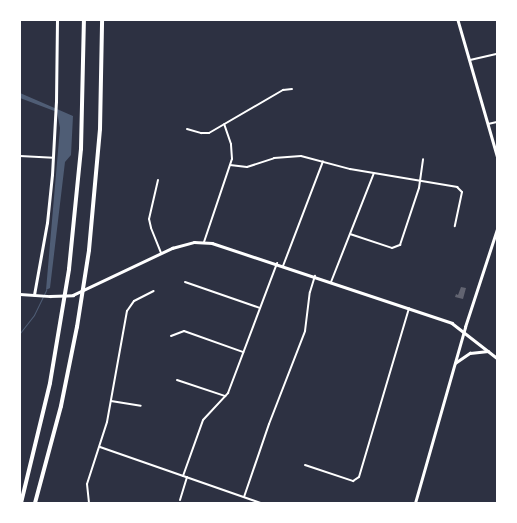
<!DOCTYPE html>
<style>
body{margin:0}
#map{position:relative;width:517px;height:523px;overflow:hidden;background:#2d3142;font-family:Roboto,sans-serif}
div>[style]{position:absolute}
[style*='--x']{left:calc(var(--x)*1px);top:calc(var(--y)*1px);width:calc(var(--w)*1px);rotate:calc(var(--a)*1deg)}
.water>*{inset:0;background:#4f5d75}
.stream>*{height:1px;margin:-0.5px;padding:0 0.5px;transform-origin:0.5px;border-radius:0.5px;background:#4f5d75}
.building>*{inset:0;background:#626471}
.minor>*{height:2px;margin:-1px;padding:0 1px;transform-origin:1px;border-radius:1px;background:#fff}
.tertiary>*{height:2.5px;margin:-1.25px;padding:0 1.25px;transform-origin:1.25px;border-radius:1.25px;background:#fff}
.motorway>*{height:4px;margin:-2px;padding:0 2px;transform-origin:2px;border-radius:2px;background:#fff}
span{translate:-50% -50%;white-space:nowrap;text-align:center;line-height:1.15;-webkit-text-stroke:4px #fff;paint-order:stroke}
.frame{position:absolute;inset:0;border:21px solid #fff;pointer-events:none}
</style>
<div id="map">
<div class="water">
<i style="clip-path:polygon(20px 93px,73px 116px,71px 155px,65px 162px,50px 288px,46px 290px,60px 128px,57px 112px,20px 98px)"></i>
</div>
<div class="stream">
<i style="--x:20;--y:333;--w:23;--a:-52"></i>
<i style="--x:34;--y:315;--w:28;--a:-64"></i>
</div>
<div class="building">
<i style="clip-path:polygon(461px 287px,466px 288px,463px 299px,455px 297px,456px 294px,458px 295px)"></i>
</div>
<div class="minor">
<i style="--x:470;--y:60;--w:28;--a:-13"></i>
<i style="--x:488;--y:124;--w:9;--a:-13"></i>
<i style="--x:187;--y:129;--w:15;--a:16"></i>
<i style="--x:201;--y:133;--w:8;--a:0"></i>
<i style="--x:209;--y:133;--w:86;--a:-30.2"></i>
<i style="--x:283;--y:90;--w:9;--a:-6"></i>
<i style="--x:20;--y:156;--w:33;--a:3"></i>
<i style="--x:230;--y:165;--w:17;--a:7"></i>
<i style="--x:247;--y:167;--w:28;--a:-18"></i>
<i style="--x:274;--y:158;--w:27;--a:-4"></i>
<i style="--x:301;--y:156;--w:51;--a:14.9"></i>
<i style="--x:350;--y:169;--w:109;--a:9.5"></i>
<i style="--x:457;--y:187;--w:7;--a:45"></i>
<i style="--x:462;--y:192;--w:35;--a:102"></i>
<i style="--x:158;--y:180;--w:40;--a:103"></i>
<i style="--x:149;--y:219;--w:9;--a:77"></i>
<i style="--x:151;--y:228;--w:27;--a:68"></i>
<i style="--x:350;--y:234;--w:44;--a:18.4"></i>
<i style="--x:392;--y:248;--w:9;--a:-21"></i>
<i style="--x:400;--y:245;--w:60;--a:-71.6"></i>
<i style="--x:419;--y:188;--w:29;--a:-82"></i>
<i style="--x:204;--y:242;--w:88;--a:-71.4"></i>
<i style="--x:232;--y:159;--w:15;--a:-94"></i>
<i style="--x:231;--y:144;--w:21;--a:-109"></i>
<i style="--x:283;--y:266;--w:112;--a:-69.1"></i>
<i style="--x:185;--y:282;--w:79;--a:19.1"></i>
<i style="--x:331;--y:282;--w:117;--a:-68.5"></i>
<i style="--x:171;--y:336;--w:14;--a:-21"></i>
<i style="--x:184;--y:331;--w:63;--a:19.6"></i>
<i style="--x:177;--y:380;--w:51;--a:18.4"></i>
<i style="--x:111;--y:401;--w:30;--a:9"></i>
<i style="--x:100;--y:447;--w:170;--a:19.2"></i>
<i style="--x:305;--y:465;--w:51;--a:18.4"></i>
<i style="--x:353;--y:481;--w:7;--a:-34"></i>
<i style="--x:359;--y:477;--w:176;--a:-73.5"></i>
<i style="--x:183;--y:476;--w:59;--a:-70.3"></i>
<i style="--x:203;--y:420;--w:37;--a:-47"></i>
<i style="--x:228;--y:393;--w:139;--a:-69.3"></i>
<i style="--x:244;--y:497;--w:77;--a:-71.1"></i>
<i style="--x:269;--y:424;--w:100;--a:-68.8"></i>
<i style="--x:305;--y:331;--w:39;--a:-83"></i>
<i style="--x:310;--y:292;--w:17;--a:-73"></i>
<i style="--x:180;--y:500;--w:24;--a:-73"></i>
<i style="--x:89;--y:503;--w:19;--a:-96"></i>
<i style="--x:87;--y:484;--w:65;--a:-72.1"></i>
<i style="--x:107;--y:422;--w:113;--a:-79.8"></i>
<i style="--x:127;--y:311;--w:12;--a:-55"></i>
<i style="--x:134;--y:301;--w:22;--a:-27"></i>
</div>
<div class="tertiary">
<i style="--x:458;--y:20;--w:141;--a:73.9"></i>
<i style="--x:20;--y:294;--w:30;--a:4"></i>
<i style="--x:50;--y:296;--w:23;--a:-2"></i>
<i style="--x:73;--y:295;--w:110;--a:-25.4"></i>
<i style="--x:172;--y:248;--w:23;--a:-15"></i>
<i style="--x:194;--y:242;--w:18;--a:3"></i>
<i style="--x:212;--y:243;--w:253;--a:18.4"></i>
<i style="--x:452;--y:323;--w:57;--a:37.9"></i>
<i style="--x:34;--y:295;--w:73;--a:-79.8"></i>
<i style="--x:47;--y:223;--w:48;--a:-84.1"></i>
<i style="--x:52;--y:175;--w:73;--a:-86.9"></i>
<i style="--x:56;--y:102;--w:82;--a:-89.3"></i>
<i style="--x:455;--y:363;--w:18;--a:-34"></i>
<i style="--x:470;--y:353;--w:18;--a:-6"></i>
<i style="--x:415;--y:503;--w:183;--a:-74.1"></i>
<i style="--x:465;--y:327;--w:103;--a:-71.9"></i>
</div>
<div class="motorway">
<i style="--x:21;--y:503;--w:123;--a:-76.4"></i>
<i style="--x:50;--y:383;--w:116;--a:-80.5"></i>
<i style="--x:69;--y:269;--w:121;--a:-84.3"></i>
<i style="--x:81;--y:149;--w:129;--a:-88.7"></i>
<i style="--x:35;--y:503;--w:100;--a:-75"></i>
<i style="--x:61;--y:406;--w:81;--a:-78.6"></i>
<i style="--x:77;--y:327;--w:78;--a:-81.1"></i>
<i style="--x:89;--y:250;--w:121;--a:-84.8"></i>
<i style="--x:100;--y:129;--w:109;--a:-88.9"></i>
</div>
<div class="frame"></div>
</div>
